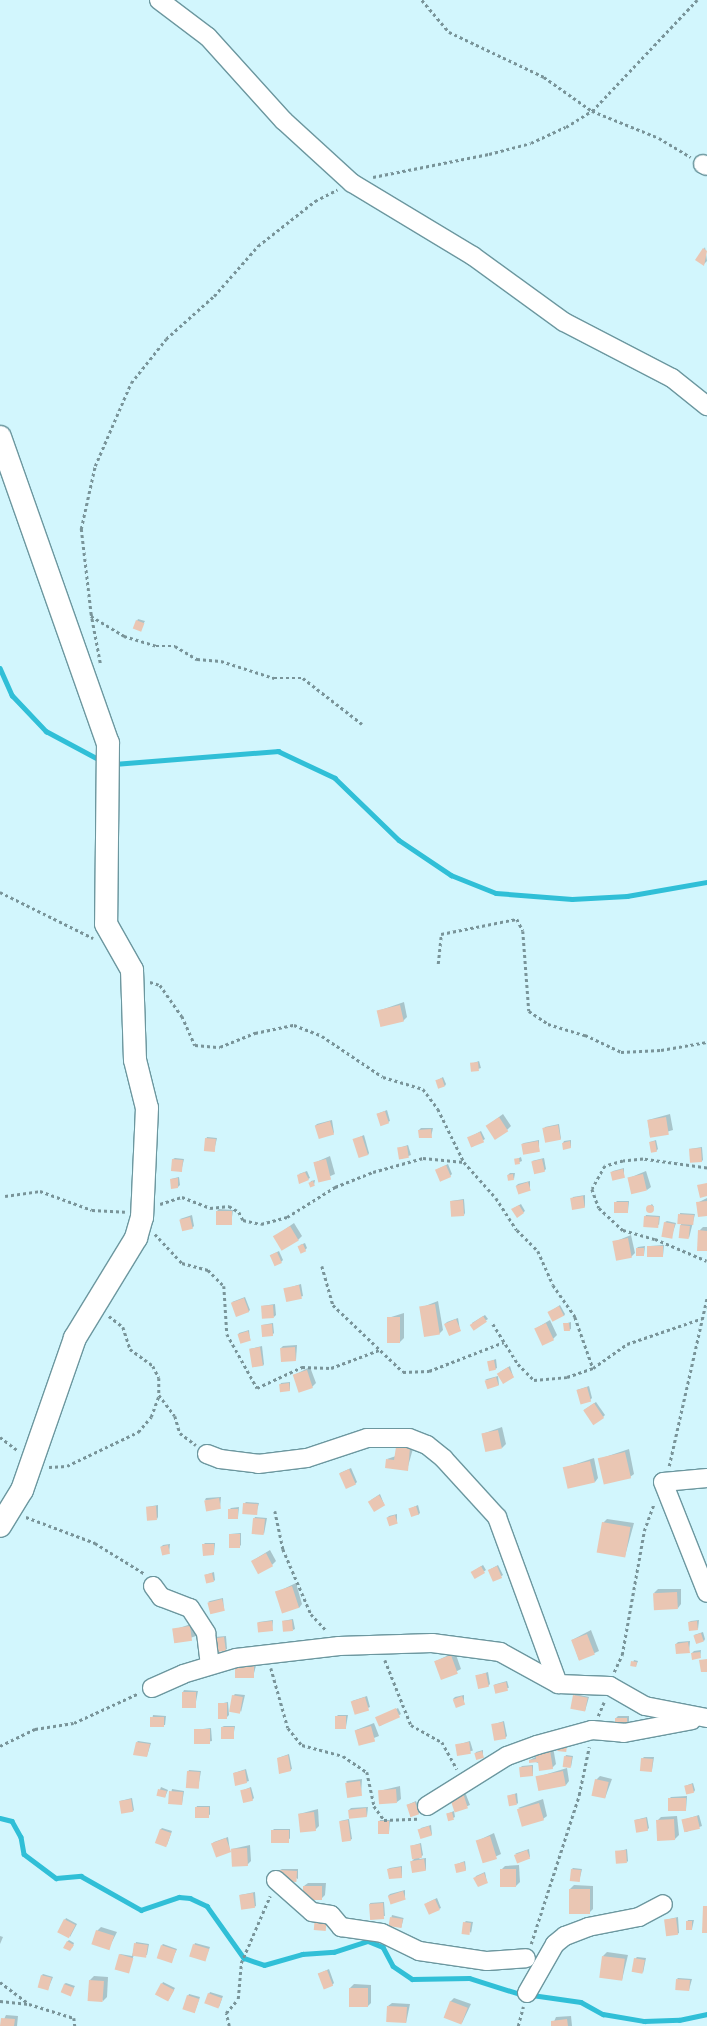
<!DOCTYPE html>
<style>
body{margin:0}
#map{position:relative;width:707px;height:2026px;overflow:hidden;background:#d2f6fd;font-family:"Source Sans 3",sans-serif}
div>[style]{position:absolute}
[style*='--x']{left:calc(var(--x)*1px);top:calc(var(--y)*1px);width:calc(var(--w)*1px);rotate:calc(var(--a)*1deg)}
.shadow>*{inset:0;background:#0003;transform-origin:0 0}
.stream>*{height:4.5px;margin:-2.25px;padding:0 2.25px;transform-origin:2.25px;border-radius:2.25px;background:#30bfd7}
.building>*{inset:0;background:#eac6b3;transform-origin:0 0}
.round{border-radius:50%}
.path>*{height:2.5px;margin-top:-1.25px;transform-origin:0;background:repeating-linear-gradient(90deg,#799499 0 3px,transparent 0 6px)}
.roads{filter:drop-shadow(1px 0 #6c979f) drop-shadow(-1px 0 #6c979f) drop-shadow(0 1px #6c979f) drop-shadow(0 -1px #6c979f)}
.minor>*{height:18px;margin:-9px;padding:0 9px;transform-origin:9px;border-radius:9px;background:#fff}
.tertiary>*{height:22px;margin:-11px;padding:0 11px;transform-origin:11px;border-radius:11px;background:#fff}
span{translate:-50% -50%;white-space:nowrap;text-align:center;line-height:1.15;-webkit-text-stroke:3px #fff;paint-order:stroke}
</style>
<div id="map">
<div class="shadow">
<i style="clip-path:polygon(705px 247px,707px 261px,703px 265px,704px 249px)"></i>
<i style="clip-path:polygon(138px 619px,145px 621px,140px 630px,137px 621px)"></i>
<i style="clip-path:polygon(404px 1002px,407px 1017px,403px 1021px,378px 1011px)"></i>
<i style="clip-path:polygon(479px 1061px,481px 1068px,472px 1071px,471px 1064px)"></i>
<i style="clip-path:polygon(443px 1077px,446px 1084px,445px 1086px,436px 1081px)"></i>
<i style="clip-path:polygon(387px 1110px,390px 1121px,388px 1122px,377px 1114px)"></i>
<i style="clip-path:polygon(503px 1114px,511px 1126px,507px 1130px,487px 1126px)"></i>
<i style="clip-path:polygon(670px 1114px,673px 1130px,650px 1137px,648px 1120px)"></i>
<i style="clip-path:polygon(332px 1120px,334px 1133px,315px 1126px,317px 1124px)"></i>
<i style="clip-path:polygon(559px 1124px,561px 1139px,544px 1129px,545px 1127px)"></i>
<i style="clip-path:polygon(433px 1128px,431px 1137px,419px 1130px,421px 1128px)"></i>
<i style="clip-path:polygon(481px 1131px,485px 1139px,472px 1147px,468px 1138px)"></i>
<i style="clip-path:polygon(364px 1135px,369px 1153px,368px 1155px,353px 1140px)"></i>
<i style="clip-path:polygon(207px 1137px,217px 1138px,214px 1151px,206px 1139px)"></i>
<i style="clip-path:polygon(539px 1140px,539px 1151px,522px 1144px,524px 1143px)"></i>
<i style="clip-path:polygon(571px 1140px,571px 1147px,563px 1143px,564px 1141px)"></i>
<i style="clip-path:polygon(656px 1140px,658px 1149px,656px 1151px,650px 1142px)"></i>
<i style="clip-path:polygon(408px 1145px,411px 1155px,401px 1159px,399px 1148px)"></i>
<i style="clip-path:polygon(702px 1147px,703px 1160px,701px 1162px,690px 1149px)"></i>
<i style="clip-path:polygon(330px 1156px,335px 1174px,319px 1181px,314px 1163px)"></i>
<i style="clip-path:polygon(521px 1157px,522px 1161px,515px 1164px,515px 1160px)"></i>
<i style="clip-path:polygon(175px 1158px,184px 1159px,181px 1172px,173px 1159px)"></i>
<i style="clip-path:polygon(544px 1158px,546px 1169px,544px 1171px,532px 1161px)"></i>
<i style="clip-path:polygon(448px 1164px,452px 1174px,450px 1176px,438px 1169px)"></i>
<i style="clip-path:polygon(624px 1168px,624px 1178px,611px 1173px,613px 1171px)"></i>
<i style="clip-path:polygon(307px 1171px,310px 1178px,308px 1179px,299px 1174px)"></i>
<i style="clip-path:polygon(646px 1171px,651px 1187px,647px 1190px,629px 1178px)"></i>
<i style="clip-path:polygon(510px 1173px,515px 1173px,514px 1179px,508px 1175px)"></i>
<i style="clip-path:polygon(179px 1177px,180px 1185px,178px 1187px,171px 1179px)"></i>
<i style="clip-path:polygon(315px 1180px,314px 1185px,310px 1183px,311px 1181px)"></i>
<i style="clip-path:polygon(530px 1181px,530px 1190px,516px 1186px,518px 1184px)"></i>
<i style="clip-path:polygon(585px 1195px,585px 1207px,572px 1199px,573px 1197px)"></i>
<i style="clip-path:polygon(707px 1198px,707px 1215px,697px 1203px)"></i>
<i style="clip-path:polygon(464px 1199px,465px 1213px,464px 1215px,451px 1201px)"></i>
<i style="clip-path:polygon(629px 1201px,628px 1211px,615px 1203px,617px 1201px)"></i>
<i style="clip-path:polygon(521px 1204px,525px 1211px,517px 1217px,514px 1208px)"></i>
<i style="clip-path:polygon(652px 1204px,654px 1207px,648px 1211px,647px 1208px)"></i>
<i style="clip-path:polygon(219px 1209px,233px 1210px,231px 1224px,217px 1211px)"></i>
<i style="clip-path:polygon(680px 1213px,695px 1214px,689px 1238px,681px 1226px)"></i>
<i style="clip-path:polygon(192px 1215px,194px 1226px,192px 1228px,180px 1219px)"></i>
<i style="clip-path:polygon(646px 1215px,660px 1216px,659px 1225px,645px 1217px)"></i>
<i style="clip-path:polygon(667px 1221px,676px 1223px,671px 1238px,665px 1222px)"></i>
<i style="clip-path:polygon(294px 1223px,302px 1236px,298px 1240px,274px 1237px)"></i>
<i style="clip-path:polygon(703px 1227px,707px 1227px,707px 1250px,699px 1231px)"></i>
<i style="clip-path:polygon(631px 1235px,635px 1253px,631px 1257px,614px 1242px)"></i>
<i style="clip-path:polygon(305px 1243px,307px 1248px,305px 1250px,300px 1245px)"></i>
<i style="clip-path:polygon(664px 1245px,663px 1256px,648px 1247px,650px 1246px)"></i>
<i style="clip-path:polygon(645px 1246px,644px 1255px,637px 1248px,638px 1247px)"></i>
<i style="clip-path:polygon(279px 1251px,283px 1260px,281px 1262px,271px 1255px)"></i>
<i style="clip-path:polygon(301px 1284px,303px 1296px,287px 1301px,285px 1289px)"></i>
<i style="clip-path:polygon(245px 1297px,250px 1310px,248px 1312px,232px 1302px)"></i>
<i style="clip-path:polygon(438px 1301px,443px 1330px,439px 1334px,420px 1308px)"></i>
<i style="clip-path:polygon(275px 1304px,276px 1315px,274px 1317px,262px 1306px)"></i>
<i style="clip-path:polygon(560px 1305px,565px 1314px,564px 1316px,551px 1311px)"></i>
<i style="clip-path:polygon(404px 1313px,404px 1338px,400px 1342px,388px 1318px)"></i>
<i style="clip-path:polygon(485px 1315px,488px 1319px,473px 1329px,472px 1323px)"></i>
<i style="clip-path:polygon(458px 1318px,460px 1330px,445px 1324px,447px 1322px)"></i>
<i style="clip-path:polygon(550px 1320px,557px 1335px,553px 1339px,535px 1329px)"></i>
<i style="clip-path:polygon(571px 1322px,571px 1329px,569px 1330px,564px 1324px)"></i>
<i style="clip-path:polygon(273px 1323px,274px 1333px,272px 1335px,262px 1325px)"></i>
<i style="clip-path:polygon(249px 1330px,250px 1340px,238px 1335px,239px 1333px)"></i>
<i style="clip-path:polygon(297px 1345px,296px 1360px,281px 1348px,283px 1346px)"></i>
<i style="clip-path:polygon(262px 1346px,264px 1364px,263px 1366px,250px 1349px)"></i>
<i style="clip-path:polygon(496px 1359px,497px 1368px,495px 1369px,488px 1362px)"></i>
<i style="clip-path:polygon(510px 1366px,513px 1376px,500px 1372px)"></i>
<i style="clip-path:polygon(310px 1367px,316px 1383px,312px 1387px,294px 1375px)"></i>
<i style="clip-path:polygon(498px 1376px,499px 1385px,485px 1380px,487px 1379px)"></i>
<i style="clip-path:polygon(290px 1382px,290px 1390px,280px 1385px,281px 1383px)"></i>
<i style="clip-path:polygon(589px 1386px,592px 1398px,590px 1400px,577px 1390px)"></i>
<i style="clip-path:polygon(596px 1402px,605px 1415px,603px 1417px,584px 1410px)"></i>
<i style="clip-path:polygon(502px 1427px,506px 1444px,502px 1448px,482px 1434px)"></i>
<i style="clip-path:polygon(401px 1443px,414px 1445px,407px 1470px,387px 1459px,396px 1456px)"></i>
<i style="clip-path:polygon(629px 1449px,634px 1474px,630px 1477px,599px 1459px)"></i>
<i style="clip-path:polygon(594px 1458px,598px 1478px,595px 1482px,564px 1468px)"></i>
<i style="clip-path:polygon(351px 1468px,357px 1482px,355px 1484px,340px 1473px)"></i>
<i style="clip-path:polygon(380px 1494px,384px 1504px,371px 1500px)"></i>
<i style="clip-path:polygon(221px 1497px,220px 1508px,205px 1500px,206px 1498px)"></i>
<i style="clip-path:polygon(246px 1502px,259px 1503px,256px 1514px,244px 1504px)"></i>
<i style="clip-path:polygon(158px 1505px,158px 1517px,157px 1519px,147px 1507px)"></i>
<i style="clip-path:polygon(418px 1505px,420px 1513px,418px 1515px,409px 1509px)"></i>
<i style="clip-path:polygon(239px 1507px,238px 1517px,229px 1510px,231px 1508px)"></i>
<i style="clip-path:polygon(397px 1514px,397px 1523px,387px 1518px,389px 1516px)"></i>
<i style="clip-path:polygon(255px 1517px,267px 1518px,264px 1534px,254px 1519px)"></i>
<i style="clip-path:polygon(607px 1519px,634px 1523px,625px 1556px,603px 1523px)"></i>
<i style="clip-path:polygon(241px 1533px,241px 1545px,239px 1547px,230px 1534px)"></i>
<i style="clip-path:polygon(205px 1543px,215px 1543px,214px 1554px,203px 1545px)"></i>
<i style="clip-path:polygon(170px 1544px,169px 1553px,161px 1547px,163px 1545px)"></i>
<i style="clip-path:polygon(270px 1550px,276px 1561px,272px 1565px,252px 1561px)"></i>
<i style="clip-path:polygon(483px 1565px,486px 1570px,476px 1577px,472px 1572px)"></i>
<i style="clip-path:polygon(498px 1565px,503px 1575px,494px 1581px,489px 1570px)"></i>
<i style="clip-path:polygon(214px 1572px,215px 1580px,214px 1581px,205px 1575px)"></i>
<i style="clip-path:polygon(296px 1583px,302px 1604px,299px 1608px,277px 1592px)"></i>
<i style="clip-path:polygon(658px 1589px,681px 1589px,681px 1604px,678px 1608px,654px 1593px)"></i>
<i style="clip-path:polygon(223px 1598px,224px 1610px,208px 1602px,210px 1601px)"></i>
<i style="clip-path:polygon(293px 1619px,295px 1629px,293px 1630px,283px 1621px)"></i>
<i style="clip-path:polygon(273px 1620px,272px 1630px,258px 1623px,259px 1622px)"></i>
<i style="clip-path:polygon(699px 1620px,698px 1629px,689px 1622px,691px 1621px)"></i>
<i style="clip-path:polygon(194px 1623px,196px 1636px,175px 1643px,173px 1630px)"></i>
<i style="clip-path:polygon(591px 1630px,599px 1651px,579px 1660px,572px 1640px)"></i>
<i style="clip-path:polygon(703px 1632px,705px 1639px,704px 1641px,694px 1635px)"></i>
<i style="clip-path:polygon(226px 1636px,227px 1649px,225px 1650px,215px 1637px)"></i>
<i style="clip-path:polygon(690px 1641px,689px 1652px,676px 1644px,678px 1642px)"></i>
<i style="clip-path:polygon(701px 1650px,700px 1658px,692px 1653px,694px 1651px)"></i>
<i style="clip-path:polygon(455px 1652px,461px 1669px,442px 1679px,436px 1661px)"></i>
<i style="clip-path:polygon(634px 1660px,638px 1661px,636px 1666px,632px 1665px)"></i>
<i style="clip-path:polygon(257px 1662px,253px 1677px,236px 1665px)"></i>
<i style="clip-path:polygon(488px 1672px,490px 1684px,488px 1686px,476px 1676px)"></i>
<i style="left:507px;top:1681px;width:7px;height:13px;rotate:74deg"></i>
<i style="clip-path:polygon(184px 1690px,198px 1691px,195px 1707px,183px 1692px)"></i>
<i style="clip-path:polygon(235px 1694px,245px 1695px,241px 1712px,233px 1696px)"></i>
<i style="clip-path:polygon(576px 1694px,589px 1697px,585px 1711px,574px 1696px)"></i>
<i style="clip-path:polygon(464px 1695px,464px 1703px,453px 1699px,455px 1697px)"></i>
<i style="clip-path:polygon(367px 1696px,370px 1707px,356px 1713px,352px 1701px)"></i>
<i style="clip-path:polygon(228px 1702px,229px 1715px,227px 1717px,219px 1704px)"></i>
<i style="clip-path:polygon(398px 1708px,401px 1714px,380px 1726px,379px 1718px)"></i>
<i style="clip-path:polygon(153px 1715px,166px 1716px,165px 1725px,151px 1726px)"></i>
<i style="clip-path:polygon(338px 1715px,348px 1715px,346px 1727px,336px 1717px)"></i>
<i style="clip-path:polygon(618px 1716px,629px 1716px,629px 1724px,616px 1718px)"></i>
<i style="clip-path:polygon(504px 1721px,507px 1736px,505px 1738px,492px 1725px)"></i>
<i style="left:374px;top:1723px;width:14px;height:20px;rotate:69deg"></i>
<i style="clip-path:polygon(224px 1726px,235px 1726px,233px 1738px,222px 1727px)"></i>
<i style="clip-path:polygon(211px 1728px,212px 1741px,196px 1744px,195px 1730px)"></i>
<i style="clip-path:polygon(138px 1741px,151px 1743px,147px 1756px,137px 1742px)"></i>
<i style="left:470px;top:1741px;width:10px;height:15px;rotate:73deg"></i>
<i style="clip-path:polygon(553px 1747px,556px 1764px,552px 1768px,530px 1760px)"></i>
<i style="clip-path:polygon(483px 1750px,483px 1757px,475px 1754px,476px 1752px)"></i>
<i style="clip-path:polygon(289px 1754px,292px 1769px,290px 1770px,278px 1758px)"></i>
<i style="clip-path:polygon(566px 1755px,573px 1756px,571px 1767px,565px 1757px)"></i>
<i style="clip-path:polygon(644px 1757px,654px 1757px,652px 1770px,642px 1759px)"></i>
<i style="clip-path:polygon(533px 1765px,533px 1775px,520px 1768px,522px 1766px)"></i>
<i style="clip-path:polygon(567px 1768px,569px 1781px,566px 1785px,537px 1777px)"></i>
<i style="clip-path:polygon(246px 1769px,249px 1781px,236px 1785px,234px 1773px)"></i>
<i style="clip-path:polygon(189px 1770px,201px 1771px,198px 1788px,188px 1772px)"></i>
<i style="clip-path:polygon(600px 1776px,612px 1779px,605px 1798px,596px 1780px)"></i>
<i style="clip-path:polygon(362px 1779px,361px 1795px,346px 1782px,347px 1781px)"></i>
<i style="clip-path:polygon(693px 1783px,695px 1790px,694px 1792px,685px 1786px)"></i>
<i style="clip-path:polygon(400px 1786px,401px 1799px,397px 1802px,379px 1791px)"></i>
<i style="clip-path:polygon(161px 1787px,168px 1790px,165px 1797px,158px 1795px)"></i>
<i style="clip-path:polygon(251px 1787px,254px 1798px,252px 1800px,241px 1791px)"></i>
<i style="clip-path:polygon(172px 1789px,184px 1791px,182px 1804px,169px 1803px)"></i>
<i style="left:465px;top:1792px;width:14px;height:15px;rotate:69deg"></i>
<i style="clip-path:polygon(517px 1793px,518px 1803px,517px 1804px,508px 1796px)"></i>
<i style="clip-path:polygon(687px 1796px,686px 1810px,669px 1799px,671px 1797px)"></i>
<i style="clip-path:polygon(132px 1798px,134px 1810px,133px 1811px,120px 1801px)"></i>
<i style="clip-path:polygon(543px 1799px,547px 1816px,543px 1819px,518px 1808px)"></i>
<i style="clip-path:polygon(416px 1801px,420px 1812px,418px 1814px,407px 1805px)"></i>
<i style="clip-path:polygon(197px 1806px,210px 1806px,210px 1815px,196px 1808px)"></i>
<i style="clip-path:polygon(368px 1807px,367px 1816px,349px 1810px,351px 1808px)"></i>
<i style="clip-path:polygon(318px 1809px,319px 1826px,315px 1830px,299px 1814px)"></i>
<i style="clip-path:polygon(454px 1811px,455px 1817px,449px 1820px,447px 1814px)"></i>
<i style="clip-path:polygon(699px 1815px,702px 1826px,686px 1832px,683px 1820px)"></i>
<i style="clip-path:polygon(677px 1816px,679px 1835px,675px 1839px,657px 1821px,661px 1817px)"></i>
<i style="clip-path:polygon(647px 1817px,649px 1828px,647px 1830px,635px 1820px)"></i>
<i style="clip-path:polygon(349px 1819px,352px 1839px,350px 1840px,340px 1821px)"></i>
<i style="clip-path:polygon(380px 1820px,390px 1820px,389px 1833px,379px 1822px)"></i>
<i style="clip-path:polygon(431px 1825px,432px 1835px,420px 1830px,421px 1828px)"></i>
<i style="clip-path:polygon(162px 1828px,172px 1831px,167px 1845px,160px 1830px)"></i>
<i style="clip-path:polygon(274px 1829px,290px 1829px,290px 1839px,272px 1831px)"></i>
<i style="clip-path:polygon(494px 1833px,501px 1854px,484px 1862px,477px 1841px)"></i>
<i style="clip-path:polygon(228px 1837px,230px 1851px,213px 1843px,214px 1842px)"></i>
<i style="clip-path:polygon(421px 1843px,423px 1855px,419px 1859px,426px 1858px,426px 1870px,411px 1862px,415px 1858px,411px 1846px)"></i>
<i style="clip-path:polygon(250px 1845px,251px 1861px,247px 1865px,232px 1849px)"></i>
<i style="clip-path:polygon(529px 1849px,530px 1857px,515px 1854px,517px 1853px)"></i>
<i style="clip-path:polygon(627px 1849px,628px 1861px,627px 1862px,617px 1852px)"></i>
<i style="clip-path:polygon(465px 1861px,466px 1870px,455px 1865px,457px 1864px)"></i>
<i style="clip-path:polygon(519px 1865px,520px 1882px,516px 1886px,501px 1870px,505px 1866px)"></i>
<i style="clip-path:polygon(402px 1866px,402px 1877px,388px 1869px,390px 1868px)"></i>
<i style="clip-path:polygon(573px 1868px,582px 1869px,579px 1882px,572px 1869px)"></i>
<i style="clip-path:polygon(282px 1869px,298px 1869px,298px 1879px,280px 1870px)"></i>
<i style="clip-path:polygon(485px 1872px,487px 1882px,475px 1878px,476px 1876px)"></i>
<i style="clip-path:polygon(308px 1883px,326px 1883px,325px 1895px,321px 1899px,304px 1886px)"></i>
<i style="clip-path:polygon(574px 1885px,593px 1886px,593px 1909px,589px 1913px,570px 1889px)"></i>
<i style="clip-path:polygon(405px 1890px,405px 1899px,388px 1896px,390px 1894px)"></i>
<i style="clip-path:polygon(255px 1892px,256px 1906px,254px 1907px,240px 1895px)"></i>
<i style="clip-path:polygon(437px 1898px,441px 1908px,439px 1909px,427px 1903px)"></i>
<i style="left:384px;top:1902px;width:14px;height:14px;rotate:86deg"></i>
<i style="left:392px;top:1915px;width:12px;height:10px;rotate:14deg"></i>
<i style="clip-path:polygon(678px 1917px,679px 1933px,677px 1934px,665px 1920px)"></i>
<i style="clip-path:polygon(66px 1918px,77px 1924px,70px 1937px,65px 1920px)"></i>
<i style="clip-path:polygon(688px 1920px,694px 1920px,692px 1929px,687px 1922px)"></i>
<i style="clip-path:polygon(466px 1921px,473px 1922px,471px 1933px,464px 1923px)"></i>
<i style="clip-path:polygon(101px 1927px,117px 1932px,109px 1948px,97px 1931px)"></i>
<i style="clip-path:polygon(0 1936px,3px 1937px,0 1944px)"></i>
<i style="clip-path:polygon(69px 1940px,74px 1943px,72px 1948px,67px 1942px)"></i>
<i style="clip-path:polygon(136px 1942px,149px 1944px,147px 1955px,134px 1955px,127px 1972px,120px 1954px,132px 1956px)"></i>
<i style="clip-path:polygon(195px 1943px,210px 1947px,205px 1960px,190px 1955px)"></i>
<i style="clip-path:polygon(163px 1944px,177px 1949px,171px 1962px,162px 1945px)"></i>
<i style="clip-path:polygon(607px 1952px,628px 1955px,622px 1980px,603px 1956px)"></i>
<i style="clip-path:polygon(637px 1957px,646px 1958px,643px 1973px,635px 1959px)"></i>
<i style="clip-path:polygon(329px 1969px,334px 1983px,332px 1985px,318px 1974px)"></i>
<i style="clip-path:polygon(43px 1974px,53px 1977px,48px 1989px,42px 1975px)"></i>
<i style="clip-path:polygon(94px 1976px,108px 1977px,107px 1997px,103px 2001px,90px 1980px)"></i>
<i style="clip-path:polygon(678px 1978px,692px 1979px,689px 1990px,677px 1979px)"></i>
<i style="clip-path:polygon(163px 1982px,175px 1988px,169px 1999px,162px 1984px)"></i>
<i style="clip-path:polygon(66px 1983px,75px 1986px,70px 1995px,64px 1984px)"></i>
<i style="clip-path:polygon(354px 1984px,371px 1985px,371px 2003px,367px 2007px,350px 1988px)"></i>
<i style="clip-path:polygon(210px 1992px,223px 1996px,219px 2007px,209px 1994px)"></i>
<i style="clip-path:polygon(189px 1994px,200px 1997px,195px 2011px,188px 1996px)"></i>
<i style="clip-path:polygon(454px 1998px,471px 2004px,462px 2023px,450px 2002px)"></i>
<i style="clip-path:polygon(392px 2003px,410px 2004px,406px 2023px,388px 2006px)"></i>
<i style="clip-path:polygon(6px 2015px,18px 2016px,17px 2026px,1px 2026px)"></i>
<i style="clip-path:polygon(571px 2016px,572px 2026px,552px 2026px,556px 2017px)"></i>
</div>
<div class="stream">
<i style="--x:0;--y:668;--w:30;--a:66"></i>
<i style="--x:12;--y:695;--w:50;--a:46.6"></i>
<i style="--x:46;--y:731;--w:64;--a:28.2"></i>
<i style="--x:114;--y:764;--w:165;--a:-4.5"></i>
<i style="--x:278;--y:751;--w:63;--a:25.3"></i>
<i style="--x:335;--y:778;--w:89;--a:44.1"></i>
<i style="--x:399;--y:840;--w:63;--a:33.9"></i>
<i style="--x:451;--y:875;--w:48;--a:21.8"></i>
<i style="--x:496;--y:893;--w:76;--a:4.5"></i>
<i style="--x:572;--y:899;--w:55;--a:-3.1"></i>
<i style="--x:627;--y:896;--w:81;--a:-9.9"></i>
<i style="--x:0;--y:1818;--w:12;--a:14"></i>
<i style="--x:12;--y:1821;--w:18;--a:61"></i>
<i style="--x:21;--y:1837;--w:17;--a:80"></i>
<i style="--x:24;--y:1854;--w:40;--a:37"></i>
<i style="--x:56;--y:1878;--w:25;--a:-5"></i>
<i style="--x:81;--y:1876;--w:69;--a:29.5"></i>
<i style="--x:141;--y:1910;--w:40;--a:-18.9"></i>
<i style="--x:179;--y:1897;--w:11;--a:5"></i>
<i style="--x:190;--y:1898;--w:19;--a:25"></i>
<i style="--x:207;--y:1906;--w:64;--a:54.6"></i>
<i style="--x:244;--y:1958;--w:21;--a:19"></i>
<i style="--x:264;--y:1965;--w:40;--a:-16"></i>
<i style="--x:302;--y:1954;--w:32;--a:-4"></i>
<i style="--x:334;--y:1952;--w:36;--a:-18"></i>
<i style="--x:368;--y:1941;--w:16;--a:22"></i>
<i style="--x:383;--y:1947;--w:21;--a:62"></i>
<i style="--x:393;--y:1966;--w:23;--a:34"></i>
<i style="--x:412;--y:1979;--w:57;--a:-1"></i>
<i style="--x:469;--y:1978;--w:53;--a:17.4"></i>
<i style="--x:532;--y:1995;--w:49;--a:8.1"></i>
<i style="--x:581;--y:2002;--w:25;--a:29"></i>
<i style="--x:603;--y:2014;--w:42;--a:9.7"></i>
<i style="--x:644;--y:2021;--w:35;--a:-2"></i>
<i style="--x:679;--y:2020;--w:29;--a:-12"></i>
</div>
<div class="building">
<i style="clip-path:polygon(703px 248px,707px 251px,704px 266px,695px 260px)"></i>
<i style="left:136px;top:620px;width:9px;height:9px;rotate:21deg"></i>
<i style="left:400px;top:1005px;width:17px;height:24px;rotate:77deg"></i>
<i style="left:478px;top:1062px;width:9px;height:8px;rotate:84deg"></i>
<i style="left:442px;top:1078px;width:9px;height:7px;rotate:72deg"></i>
<i style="left:385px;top:1111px;width:13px;height:9px;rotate:72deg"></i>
<i style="left:499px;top:1117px;width:17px;height:16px;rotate:57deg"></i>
<i style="left:666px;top:1117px;width:18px;height:19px;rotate:81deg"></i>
<i style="left:330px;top:1121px;width:14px;height:16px;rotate:73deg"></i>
<i style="left:558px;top:1125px;width:15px;height:16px;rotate:79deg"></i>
<i style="clip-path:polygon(431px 1129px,432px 1138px,419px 1138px,418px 1130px)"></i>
<i style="left:480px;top:1132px;width:11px;height:14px;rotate:68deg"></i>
<i style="left:362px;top:1136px;width:20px;height:10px;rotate:72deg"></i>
<i style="left:205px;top:1138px;width:11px;height:13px;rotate:5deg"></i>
<i style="left:538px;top:1141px;width:11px;height:17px;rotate:80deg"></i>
<i style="clip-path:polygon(570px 1141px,571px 1148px,563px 1150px,562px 1143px)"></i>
<i style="left:655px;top:1141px;width:11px;height:6px;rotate:80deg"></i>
<i style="left:407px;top:1146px;width:12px;height:10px;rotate:81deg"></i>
<i style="left:701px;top:1148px;width:14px;height:12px;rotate:86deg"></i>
<i style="left:519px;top:1158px;width:6px;height:5px;rotate:81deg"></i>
<i style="left:172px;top:1159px;width:11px;height:12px;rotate:5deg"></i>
<i style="left:326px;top:1159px;width:21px;height:13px;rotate:76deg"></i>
<i style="left:542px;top:1159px;width:13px;height:11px;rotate:77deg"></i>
<i style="left:446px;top:1165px;width:13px;height:12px;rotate:67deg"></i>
<i style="left:623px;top:1169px;width:9px;height:13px;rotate:77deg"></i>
<i style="clip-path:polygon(305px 1172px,309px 1180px,299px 1184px,297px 1175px)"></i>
<i style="left:513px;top:1174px;width:6px;height:6px;rotate:81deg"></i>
<i style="left:643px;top:1174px;width:17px;height:16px;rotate:77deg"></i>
<i style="clip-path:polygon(178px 1178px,178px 1188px,171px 1189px,170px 1179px)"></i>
<i style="left:313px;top:1181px;width:5px;height:5px;rotate:68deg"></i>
<i style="left:528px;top:1182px;width:9px;height:13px;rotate:72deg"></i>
<i style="clip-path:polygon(707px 1183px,707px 1196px,700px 1198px,697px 1185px)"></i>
<i style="left:583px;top:1196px;width:12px;height:13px;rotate:81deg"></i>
<i style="left:463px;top:1200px;width:16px;height:13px;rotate:86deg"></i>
<i style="clip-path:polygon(707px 1201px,707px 1216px,698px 1217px,696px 1202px)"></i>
<i style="left:614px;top:1202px;width:14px;height:11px"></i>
<i style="clip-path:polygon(519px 1205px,524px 1213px,517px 1218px,511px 1209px)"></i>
<i class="round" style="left:646px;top:1205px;width:8px;height:8px"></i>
<i style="left:216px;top:1211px;width:16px;height:14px"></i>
<i style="left:678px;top:1214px;width:16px;height:10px;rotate:4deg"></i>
<i style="left:644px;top:1216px;width:15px;height:11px;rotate:4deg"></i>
<i style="left:190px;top:1217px;width:12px;height:11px;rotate:76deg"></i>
<i style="left:664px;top:1222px;width:11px;height:15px;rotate:10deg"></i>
<i style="left:680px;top:1225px;width:10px;height:13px;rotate:6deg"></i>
<i style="left:290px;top:1226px;width:17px;height:20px;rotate:59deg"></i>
<i style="clip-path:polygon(698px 1230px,707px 1231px,707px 1251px,697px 1251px)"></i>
<i style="left:628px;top:1238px;width:20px;height:16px;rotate:79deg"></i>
<i style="left:303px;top:1244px;width:8px;height:6px;rotate:67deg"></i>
<i style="left:663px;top:1246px;width:11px;height:16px;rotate:90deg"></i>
<i style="left:636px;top:1248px;width:8px;height:8px"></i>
<i style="left:277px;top:1252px;width:12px;height:8px;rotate:66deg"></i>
<i style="left:299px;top:1285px;width:14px;height:16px;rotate:78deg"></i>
<i style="left:244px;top:1298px;width:15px;height:14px;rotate:70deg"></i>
<i style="left:435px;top:1304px;width:31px;height:16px;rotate:81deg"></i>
<i style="left:273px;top:1305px;width:13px;height:12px;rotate:86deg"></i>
<i style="left:559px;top:1306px;width:11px;height:13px;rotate:63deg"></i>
<i style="left:483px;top:1316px;width:7px;height:16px;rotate:56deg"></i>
<i style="left:387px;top:1317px;width:13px;height:26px"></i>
<i style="left:456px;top:1319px;width:13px;height:13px;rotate:67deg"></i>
<i style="left:546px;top:1323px;width:19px;height:13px;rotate:65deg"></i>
<i style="clip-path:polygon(563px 1323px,569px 1323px,570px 1331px,564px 1331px)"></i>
<i style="left:272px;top:1324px;width:12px;height:11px;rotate:85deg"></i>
<i style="left:248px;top:1331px;width:10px;height:11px;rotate:73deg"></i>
<i style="left:260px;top:1347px;width:19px;height:11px;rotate:81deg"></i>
<i style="left:295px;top:1347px;width:14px;height:15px;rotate:86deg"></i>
<i style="left:494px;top:1360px;width:10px;height:7px;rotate:79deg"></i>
<i style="left:508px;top:1367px;width:12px;height:13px;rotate:59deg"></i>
<i style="left:307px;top:1370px;width:19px;height:15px;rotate:72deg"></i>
<i style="left:496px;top:1377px;width:9px;height:12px;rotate:72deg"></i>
<i style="left:289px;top:1383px;width:8px;height:10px;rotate:83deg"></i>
<i style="left:587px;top:1387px;width:15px;height:11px;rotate:74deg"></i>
<i style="left:594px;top:1403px;width:18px;height:13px;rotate:56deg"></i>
<i style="left:498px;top:1430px;width:19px;height:17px;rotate:78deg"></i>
<i style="clip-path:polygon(396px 1447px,410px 1448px,408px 1471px,385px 1468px,386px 1459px,394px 1460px)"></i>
<i style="left:625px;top:1452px;width:27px;height:28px;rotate:77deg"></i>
<i style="left:590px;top:1461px;width:22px;height:28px;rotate:77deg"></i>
<i style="left:349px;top:1469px;width:17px;height:11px;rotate:66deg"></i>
<i style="left:379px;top:1495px;width:12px;height:13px;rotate:59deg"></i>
<i style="left:219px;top:1498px;width:11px;height:15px;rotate:80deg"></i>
<i style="left:243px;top:1503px;width:15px;height:11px;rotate:4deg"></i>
<i style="left:156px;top:1506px;width:14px;height:10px;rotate:86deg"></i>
<i style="left:416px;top:1506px;width:9px;height:8px;rotate:72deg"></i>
<i style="left:228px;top:1509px;width:10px;height:10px"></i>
<i style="left:395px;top:1515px;width:9px;height:9px;rotate:72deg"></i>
<i style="left:253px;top:1518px;width:12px;height:16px;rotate:5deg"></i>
<i style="left:602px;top:1522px;width:29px;height:31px;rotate:10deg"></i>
<i style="left:229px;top:1534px;width:11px;height:14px"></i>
<i style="clip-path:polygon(202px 1544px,214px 1544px,214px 1555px,203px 1556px)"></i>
<i style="left:168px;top:1545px;width:9px;height:8px;rotate:77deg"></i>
<i style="left:266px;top:1553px;width:15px;height:17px;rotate:62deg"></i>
<i style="left:481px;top:1566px;width:8px;height:12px;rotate:60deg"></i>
<i style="left:497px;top:1566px;width:13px;height:10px;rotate:67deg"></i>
<i style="left:212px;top:1573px;width:9px;height:8px;rotate:77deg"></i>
<i style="left:292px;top:1586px;width:23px;height:18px;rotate:72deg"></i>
<i style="left:677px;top:1592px;width:17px;height:24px;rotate:87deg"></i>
<i style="left:222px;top:1599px;width:12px;height:15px;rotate:76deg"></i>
<i style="left:292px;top:1620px;width:11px;height:10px;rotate:85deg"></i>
<i style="left:272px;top:1621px;width:10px;height:15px;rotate:84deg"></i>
<i style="left:697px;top:1621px;width:9px;height:9px;rotate:84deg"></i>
<i style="left:190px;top:1626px;width:15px;height:18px;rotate:82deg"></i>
<i style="left:701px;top:1633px;width:9px;height:8px;rotate:72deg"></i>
<i style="left:587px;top:1634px;width:22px;height:17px;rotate:69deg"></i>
<i style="left:224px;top:1637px;width:14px;height:12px;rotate:82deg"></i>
<i style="clip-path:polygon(688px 1642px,690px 1653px,676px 1654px,675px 1644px)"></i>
<i style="clip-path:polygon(700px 1652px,701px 1658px,692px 1660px,691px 1653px)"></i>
<i style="left:451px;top:1655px;width:20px;height:18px;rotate:70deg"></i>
<i style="clip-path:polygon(707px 1659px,707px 1672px,701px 1672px,699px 1660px)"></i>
<i style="left:631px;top:1661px;width:6px;height:5px;rotate:9deg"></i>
<i style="left:235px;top:1665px;width:19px;height:13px"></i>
<i style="left:486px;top:1673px;width:14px;height:11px;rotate:78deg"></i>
<i style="left:506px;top:1682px;width:9px;height:13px;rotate:77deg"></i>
<i style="left:182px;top:1692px;width:14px;height:16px"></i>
<i style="left:232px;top:1695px;width:11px;height:17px;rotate:10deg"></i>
<i style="left:573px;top:1695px;width:15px;height:14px;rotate:11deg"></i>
<i style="left:462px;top:1696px;width:9px;height:10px;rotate:69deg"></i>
<i style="left:365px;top:1697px;width:14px;height:15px;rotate:73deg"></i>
<i style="left:218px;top:1703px;width:9px;height:16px"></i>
<i style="left:396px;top:1708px;width:10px;height:23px;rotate:66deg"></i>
<i style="left:335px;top:1716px;width:11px;height:13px"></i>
<i style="left:150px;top:1717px;width:14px;height:10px"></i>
<i style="left:615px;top:1718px;width:12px;height:9px"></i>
<i style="left:503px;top:1722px;width:17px;height:12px;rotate:80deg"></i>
<i style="left:371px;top:1726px;width:16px;height:17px;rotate:75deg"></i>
<i style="left:221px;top:1727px;width:13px;height:12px"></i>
<i style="left:210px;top:1729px;width:15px;height:16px;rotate:90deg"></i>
<i style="clip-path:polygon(136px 1742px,150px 1744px,147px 1757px,133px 1755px)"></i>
<i style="left:469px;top:1742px;width:12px;height:14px;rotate:81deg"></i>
<i style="left:558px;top:1744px;width:9px;height:7px;rotate:6deg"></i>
<i style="clip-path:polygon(550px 1750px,553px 1769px,539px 1771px,538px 1762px,529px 1763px,529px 1760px,536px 1759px,535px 1752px)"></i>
<i style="left:482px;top:1751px;width:7px;height:8px;rotate:74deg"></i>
<i style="clip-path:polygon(288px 1755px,291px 1771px,279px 1774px,277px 1758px)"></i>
<i style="left:564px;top:1756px;width:8px;height:11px;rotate:7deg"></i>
<i style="left:641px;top:1758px;width:12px;height:13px;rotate:5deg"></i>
<i style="left:532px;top:1766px;width:10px;height:13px;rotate:84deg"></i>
<i style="clip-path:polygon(245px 1770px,247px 1783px,235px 1786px,233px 1773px)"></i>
<i style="left:187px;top:1771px;width:13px;height:17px;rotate:4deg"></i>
<i style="left:563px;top:1771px;width:15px;height:28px;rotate:79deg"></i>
<i style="left:595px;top:1779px;width:14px;height:17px;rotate:12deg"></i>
<i style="left:360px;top:1781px;width:15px;height:15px;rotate:82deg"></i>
<i style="left:692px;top:1784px;width:9px;height:8px;rotate:77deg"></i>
<i style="left:250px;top:1788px;width:13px;height:10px;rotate:77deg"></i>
<i style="left:158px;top:1789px;width:9px;height:7px;rotate:13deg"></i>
<i style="left:396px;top:1789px;width:14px;height:18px;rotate:86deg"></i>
<i style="left:169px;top:1791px;width:14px;height:13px;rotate:4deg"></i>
<i style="left:463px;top:1793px;width:16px;height:14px;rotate:72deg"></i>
<i style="left:515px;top:1794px;width:11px;height:8px;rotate:80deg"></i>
<i style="left:686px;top:1798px;width:13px;height:18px;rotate:90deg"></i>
<i style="left:131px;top:1799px;width:13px;height:12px;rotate:81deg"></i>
<i style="left:415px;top:1802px;width:13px;height:9px;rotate:72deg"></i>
<i style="left:539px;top:1803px;width:18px;height:23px;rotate:74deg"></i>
<i style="left:195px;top:1807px;width:14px;height:11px"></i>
<i style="left:366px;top:1808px;width:9px;height:18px;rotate:84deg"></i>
<i style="left:314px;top:1812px;width:19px;height:16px;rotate:84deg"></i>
<i style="left:452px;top:1812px;width:8px;height:6px;rotate:76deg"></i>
<i style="left:697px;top:1816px;width:13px;height:16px;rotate:77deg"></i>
<i style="left:646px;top:1818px;width:13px;height:12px;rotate:81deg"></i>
<i style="left:674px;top:1819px;width:21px;height:18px;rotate:87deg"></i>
<i style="left:348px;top:1820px;width:21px;height:9px;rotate:82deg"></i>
<i style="left:378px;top:1821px;width:11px;height:13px"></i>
<i style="left:429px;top:1826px;width:10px;height:12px;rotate:73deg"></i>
<i style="left:160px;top:1829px;width:12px;height:15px;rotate:20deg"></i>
<i style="left:271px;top:1830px;width:18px;height:13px"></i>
<i style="left:490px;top:1836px;width:24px;height:15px;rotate:73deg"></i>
<i style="left:226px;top:1838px;width:15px;height:16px;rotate:70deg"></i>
<i style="left:420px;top:1844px;width:14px;height:10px;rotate:82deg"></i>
<i style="left:247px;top:1848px;width:18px;height:16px;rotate:87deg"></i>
<i style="left:527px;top:1850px;width:9px;height:14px;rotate:69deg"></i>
<i style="left:626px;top:1850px;width:13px;height:11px;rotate:86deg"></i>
<i style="left:424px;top:1859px;width:12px;height:14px;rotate:81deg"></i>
<i style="left:464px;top:1862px;width:9px;height:10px;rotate:77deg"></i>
<i style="clip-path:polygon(401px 1867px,402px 1878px,389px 1879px,387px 1869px)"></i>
<i style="left:500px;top:1869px;width:16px;height:18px"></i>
<i style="left:571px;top:1869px;width:10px;height:12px;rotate:6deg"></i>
<i style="left:279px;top:1870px;width:18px;height:11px;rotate:3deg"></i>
<i style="clip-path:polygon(484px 1873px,488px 1883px,478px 1887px,473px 1878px)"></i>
<i style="left:303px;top:1886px;width:19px;height:14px"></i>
<i style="left:569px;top:1889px;width:21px;height:25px"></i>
<i style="left:403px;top:1891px;width:9px;height:16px;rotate:72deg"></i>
<i style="left:253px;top:1893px;width:15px;height:14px;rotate:82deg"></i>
<i style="left:435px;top:1899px;width:12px;height:12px;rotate:66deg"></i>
<i style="left:383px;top:1903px;width:16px;height:14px;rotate:86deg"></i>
<i style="clip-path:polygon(703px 1906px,707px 1906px,707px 1933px,702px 1933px)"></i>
<i style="left:315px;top:1916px;width:12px;height:14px;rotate:5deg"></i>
<i style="left:390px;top:1917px;width:13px;height:9px;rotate:9deg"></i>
<i style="left:676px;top:1918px;width:17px;height:12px;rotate:83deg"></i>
<i style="left:64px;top:1919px;width:13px;height:15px;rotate:27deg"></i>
<i style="left:692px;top:1921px;width:9px;height:6px;rotate:90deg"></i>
<i style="left:463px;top:1922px;width:8px;height:12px;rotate:7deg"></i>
<i style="left:96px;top:1930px;width:19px;height:15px;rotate:18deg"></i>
<i style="clip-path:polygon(67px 1941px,74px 1945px,70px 1951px,63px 1948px)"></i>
<i style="left:134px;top:1943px;width:14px;height:13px;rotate:8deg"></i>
<i style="left:193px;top:1944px;width:17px;height:13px;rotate:17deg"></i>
<i style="left:161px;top:1945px;width:16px;height:14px;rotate:18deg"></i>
<i style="left:119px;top:1954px;width:15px;height:16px;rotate:16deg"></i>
<i style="left:602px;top:1956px;width:23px;height:22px;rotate:7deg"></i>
<i style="left:634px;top:1958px;width:11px;height:14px;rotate:10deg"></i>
<i style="left:327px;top:1970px;width:17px;height:10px;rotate:69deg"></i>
<i style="left:41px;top:1975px;width:11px;height:13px;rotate:15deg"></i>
<i style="left:676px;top:1979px;width:14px;height:11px;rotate:4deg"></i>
<i style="left:89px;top:1980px;width:15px;height:21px;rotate:4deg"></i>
<i style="left:161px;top:1983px;width:15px;height:13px;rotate:28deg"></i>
<i style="left:64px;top:1984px;width:11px;height:9px;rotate:22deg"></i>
<i style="left:349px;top:1988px;width:19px;height:19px"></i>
<i style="left:208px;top:1993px;width:15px;height:11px;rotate:20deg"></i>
<i style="left:187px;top:1995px;width:13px;height:15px;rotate:18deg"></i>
<i style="left:450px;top:2001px;width:19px;height:18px;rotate:21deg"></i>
<i style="left:387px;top:2006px;width:20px;height:16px;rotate:3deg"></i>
<i style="clip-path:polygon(1px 2018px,15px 2019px,14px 2026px,0 2026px)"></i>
<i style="clip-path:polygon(567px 2019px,568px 2026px,551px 2026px,551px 2021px)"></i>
</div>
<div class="path">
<i style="--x:422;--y:0;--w:42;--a:49.8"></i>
<i style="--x:449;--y:32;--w:105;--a:25.3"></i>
<i style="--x:544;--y:77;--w:59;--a:35.3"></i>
<i style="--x:592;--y:111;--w:72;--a:21.9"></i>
<i style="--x:659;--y:138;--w:37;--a:31"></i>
<i style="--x:373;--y:177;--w:118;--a:-11.2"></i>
<i style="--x:489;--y:154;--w:43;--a:-14.7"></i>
<i style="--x:531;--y:143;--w:38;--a:-25"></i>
<i style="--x:566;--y:127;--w:31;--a:-32"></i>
<i style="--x:592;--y:111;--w:153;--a:-46.6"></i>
<i style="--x:91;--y:616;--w:39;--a:31"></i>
<i style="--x:124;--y:636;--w:34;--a:17"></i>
<i style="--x:156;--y:646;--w:19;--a:0"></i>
<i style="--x:175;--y:646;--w:26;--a:31"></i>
<i style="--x:197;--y:659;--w:24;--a:5"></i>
<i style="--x:221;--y:661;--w:56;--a:17.8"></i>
<i style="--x:274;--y:678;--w:29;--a:0"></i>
<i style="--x:303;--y:678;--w:75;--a:37.9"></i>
<i style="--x:100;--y:663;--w:49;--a:-100.6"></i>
<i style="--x:91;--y:615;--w:87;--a:-96.6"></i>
<i style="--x:81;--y:529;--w:65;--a:-77.5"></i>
<i style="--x:95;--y:466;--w:90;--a:-66.6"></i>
<i style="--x:131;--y:383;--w:56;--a:-51.5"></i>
<i style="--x:166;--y:339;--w:64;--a:-41.9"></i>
<i style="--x:214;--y:296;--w:67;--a:-48.7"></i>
<i style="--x:258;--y:246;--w:73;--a:-38.3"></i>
<i style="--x:315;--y:201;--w:25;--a:-27"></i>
<i style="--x:0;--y:892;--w:104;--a:26.3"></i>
<i style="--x:438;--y:964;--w:30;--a:-84"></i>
<i style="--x:441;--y:934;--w:77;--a:-11.2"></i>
<i style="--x:517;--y:919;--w:13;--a:63"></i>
<i style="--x:523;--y:931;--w:80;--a:85.7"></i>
<i style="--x:529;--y:1011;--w:23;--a:34"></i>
<i style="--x:548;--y:1024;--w:39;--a:17"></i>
<i style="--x:585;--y:1035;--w:40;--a:25"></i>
<i style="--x:621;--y:1052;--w:40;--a:-2.9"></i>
<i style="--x:661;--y:1050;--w:47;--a:-9.9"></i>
<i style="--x:150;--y:982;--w:10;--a:17"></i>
<i style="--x:160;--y:985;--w:38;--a:55"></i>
<i style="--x:182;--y:1016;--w:32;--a:66"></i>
<i style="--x:195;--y:1045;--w:25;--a:5"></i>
<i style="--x:220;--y:1047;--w:38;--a:-22"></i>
<i style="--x:255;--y:1033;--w:40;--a:-12"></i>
<i style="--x:294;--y:1025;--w:30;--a:21"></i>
<i style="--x:322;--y:1036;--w:73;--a:33.9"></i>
<i style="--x:383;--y:1077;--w:42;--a:16.7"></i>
<i style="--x:423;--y:1089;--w:25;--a:53"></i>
<i style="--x:438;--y:1109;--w:59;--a:63.9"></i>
<i style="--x:464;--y:1162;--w:48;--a:48.4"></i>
<i style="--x:496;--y:1198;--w:38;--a:57"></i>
<i style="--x:517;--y:1230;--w:30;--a:45"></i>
<i style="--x:538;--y:1251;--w:37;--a:66"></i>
<i style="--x:553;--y:1285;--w:39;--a:55"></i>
<i style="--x:575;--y:1317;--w:54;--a:70.6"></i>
<i style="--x:707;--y:1168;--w:65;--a:-172"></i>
<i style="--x:643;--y:1159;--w:20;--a:174"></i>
<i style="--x:623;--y:1161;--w:19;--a:164"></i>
<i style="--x:605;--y:1166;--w:26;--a:119"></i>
<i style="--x:592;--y:1189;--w:20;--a:70"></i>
<i style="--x:599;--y:1208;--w:33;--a:43"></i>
<i style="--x:623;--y:1230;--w:33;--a:16"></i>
<i style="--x:655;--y:1239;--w:56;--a:22.9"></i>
<i style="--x:5;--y:1196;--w:35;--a:-8"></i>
<i style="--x:40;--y:1191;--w:55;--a:20.1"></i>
<i style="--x:92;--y:1210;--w:33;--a:3"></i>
<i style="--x:160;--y:1204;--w:23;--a:-18"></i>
<i style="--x:182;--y:1197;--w:30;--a:21"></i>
<i style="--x:210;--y:1208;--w:19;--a:-6"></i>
<i style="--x:229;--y:1206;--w:12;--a:31"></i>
<i style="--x:239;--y:1212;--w:9;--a:63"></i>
<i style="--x:243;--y:1220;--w:18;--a:13"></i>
<i style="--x:261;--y:1224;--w:27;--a:-15"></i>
<i style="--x:287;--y:1217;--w:57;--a:-32"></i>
<i style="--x:335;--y:1187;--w:41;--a:-21.5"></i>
<i style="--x:373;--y:1172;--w:52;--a:-15.6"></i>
<i style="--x:423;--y:1158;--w:41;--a:5.6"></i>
<i style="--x:155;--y:1234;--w:40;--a:47"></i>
<i style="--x:182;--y:1263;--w:27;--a:15"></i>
<i style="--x:208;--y:1270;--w:23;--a:45"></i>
<i style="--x:224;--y:1286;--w:48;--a:86.4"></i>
<i style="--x:227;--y:1334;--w:62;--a:60.9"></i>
<i style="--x:257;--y:1388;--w:50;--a:-25"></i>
<i style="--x:302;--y:1367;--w:29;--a:2"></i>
<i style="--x:331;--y:1368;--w:51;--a:-20.6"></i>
<i style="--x:322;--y:1266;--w:41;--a:74.2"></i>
<i style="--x:333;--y:1305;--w:97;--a:43.7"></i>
<i style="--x:403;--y:1372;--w:26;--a:-2"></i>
<i style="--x:429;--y:1371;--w:80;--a:-21.1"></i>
<i style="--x:109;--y:1316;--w:18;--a:38"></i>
<i style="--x:123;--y:1327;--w:23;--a:72"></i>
<i style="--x:130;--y:1349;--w:29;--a:36"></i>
<i style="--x:153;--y:1366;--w:13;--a:63"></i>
<i style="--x:159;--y:1378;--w:17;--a:90"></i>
<i style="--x:159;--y:1395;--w:26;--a:53"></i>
<i style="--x:175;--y:1416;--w:18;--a:74"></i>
<i style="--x:180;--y:1433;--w:20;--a:37"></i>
<i style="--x:493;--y:1324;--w:47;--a:58"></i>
<i style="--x:518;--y:1364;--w:23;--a:45"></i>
<i style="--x:534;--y:1380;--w:33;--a:-5"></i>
<i style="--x:567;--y:1377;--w:28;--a:-19"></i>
<i style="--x:593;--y:1368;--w:42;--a:-35.2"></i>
<i style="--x:627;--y:1344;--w:80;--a:-18.9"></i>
<i style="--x:0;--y:1437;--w:21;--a:37"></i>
<i style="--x:669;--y:1466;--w:173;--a:-77.3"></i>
<i style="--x:49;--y:1467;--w:18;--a:-3"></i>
<i style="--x:67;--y:1466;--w:79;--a:-25.6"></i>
<i style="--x:138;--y:1432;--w:20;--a:-49"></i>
<i style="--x:151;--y:1417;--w:23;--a:-70"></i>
<i style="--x:275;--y:1511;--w:39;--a:78"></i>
<i style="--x:283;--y:1549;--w:71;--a:66.7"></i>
<i style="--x:311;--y:1614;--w:23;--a:47"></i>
<i style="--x:26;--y:1517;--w:74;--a:20.6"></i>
<i style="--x:95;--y:1543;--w:59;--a:31.8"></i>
<i style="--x:385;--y:1660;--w:70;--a:68.2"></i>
<i style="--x:411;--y:1725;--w:35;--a:29"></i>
<i style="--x:442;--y:1742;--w:31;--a:61"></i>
<i style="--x:271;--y:1668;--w:62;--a:74.2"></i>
<i style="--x:288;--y:1728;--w:22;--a:51"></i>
<i style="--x:302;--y:1745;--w:42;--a:15"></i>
<i style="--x:343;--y:1756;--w:29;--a:34"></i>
<i style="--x:367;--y:1772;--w:35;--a:78"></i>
<i style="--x:374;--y:1806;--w:17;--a:54"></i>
<i style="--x:384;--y:1820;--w:33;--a:-2"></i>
<i style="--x:614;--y:1672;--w:19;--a:-65"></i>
<i style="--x:622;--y:1655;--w:126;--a:-79.9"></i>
<i style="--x:644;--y:1531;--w:29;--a:-70"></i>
<i style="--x:598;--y:1716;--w:15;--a:-67"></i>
<i style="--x:0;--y:1746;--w:39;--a:-26"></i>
<i style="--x:35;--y:1729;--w:39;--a:-9"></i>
<i style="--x:74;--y:1723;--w:72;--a:-24.8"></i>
<i style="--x:531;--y:1944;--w:157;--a:-72.1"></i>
<i style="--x:579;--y:1795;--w:49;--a:-78.2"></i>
<i style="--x:0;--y:1982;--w:35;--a:37"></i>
<i style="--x:0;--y:2001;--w:29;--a:6"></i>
<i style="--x:29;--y:2004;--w:47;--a:17.3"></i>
<i style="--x:74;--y:2018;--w:8;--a:83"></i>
<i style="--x:229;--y:2026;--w:13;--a:-103"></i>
<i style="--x:226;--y:2013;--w:18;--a:-49"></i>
<i style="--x:238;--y:1999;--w:36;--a:-85"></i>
<i style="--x:241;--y:1963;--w:73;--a:-66.6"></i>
<i style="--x:518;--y:2026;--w:20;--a:-75"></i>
</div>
<div class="roads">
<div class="minor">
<i style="--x:159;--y:0;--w:61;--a:37.1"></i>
<i style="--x:208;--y:37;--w:113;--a:47.9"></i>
<i style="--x:284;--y:121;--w:92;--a:42.4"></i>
<i style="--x:352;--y:183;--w:141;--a:31.1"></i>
<i style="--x:473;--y:256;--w:112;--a:36"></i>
<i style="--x:564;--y:322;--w:122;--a:27.4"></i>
<i style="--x:672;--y:378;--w:45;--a:38.7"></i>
<i style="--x:703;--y:164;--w:4;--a:27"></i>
<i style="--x:207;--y:1454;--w:14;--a:21"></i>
<i style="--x:220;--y:1459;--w:38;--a:7"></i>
<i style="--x:258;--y:1464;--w:49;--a:-7"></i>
<i style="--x:307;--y:1458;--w:63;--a:-18.4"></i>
<i style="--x:367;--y:1438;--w:42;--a:0"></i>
<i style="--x:409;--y:1438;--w:19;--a:21"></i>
<i style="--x:427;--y:1445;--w:22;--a:39"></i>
<i style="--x:444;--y:1459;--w:79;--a:47.6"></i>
<i style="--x:497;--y:1517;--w:178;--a:69.9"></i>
<i style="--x:707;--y:1478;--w:44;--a:174.8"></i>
<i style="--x:663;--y:1482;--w:119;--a:68.4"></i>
<i style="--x:153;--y:1586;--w:14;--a:54"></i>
<i style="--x:161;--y:1597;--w:31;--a:21"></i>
<i style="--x:190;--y:1608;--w:30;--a:57"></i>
<i style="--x:206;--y:1633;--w:32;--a:83"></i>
<i style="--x:152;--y:1688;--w:34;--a:-24"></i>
<i style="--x:183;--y:1674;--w:55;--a:-16.8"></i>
<i style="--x:236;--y:1658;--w:104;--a:-6.6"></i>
<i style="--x:339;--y:1646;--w:93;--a:-1.8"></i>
<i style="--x:432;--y:1643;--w:69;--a:7.5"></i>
<i style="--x:500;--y:1652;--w:66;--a:28.9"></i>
<i style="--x:558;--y:1684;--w:52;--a:2.2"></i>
<i style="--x:610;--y:1686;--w:40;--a:29.7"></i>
<i style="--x:645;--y:1706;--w:63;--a:11"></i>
<i style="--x:427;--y:1806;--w:94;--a:-32"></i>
<i style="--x:507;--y:1756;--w:32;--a:-20"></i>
<i style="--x:537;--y:1745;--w:57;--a:-15.3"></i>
<i style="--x:592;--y:1730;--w:32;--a:5"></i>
<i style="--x:624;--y:1733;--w:69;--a:-10.8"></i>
<i style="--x:276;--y:1880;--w:48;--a:41.6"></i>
<i style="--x:312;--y:1912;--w:19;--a:9"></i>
<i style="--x:331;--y:1915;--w:16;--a:50"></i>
<i style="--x:341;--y:1927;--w:41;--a:8.3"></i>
<i style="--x:382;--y:1933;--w:41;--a:25.9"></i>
<i style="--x:419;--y:1951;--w:69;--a:8.4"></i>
<i style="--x:487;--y:1961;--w:39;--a:-4"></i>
<i style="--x:527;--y:1993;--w:56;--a:-60.3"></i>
<i style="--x:555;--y:1944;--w:13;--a:-39"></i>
<i style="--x:565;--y:1936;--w:25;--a:-21"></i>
<i style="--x:588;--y:1927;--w:52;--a:-11.1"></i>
<i style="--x:639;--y:1917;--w:27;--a:-28"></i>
</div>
<div class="tertiary">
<i style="--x:0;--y:437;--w:324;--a:70.6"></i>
<i style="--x:108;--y:743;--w:181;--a:90.6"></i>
<i style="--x:106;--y:924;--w:53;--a:60.5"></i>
<i style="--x:132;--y:970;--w:90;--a:88.1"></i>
<i style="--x:135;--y:1060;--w:49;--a:76"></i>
<i style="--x:147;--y:1108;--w:109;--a:92.6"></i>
<i style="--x:142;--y:1217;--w:22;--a:106"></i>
<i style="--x:136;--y:1238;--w:117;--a:121.4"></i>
<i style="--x:75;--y:1338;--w:161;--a:109.2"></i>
<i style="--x:22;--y:1490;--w:42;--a:121.4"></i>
</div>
</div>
</div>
